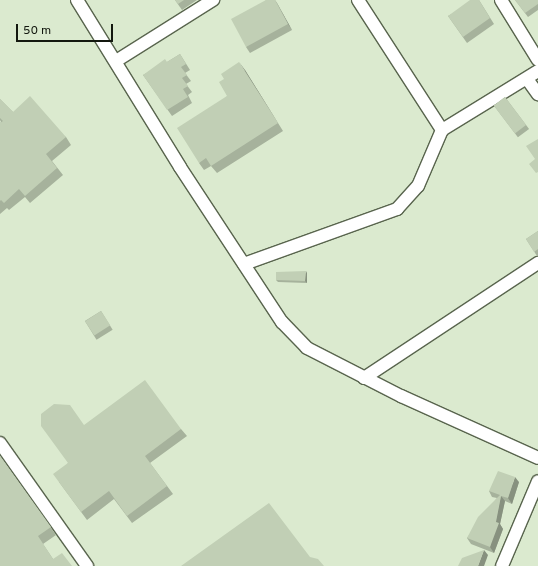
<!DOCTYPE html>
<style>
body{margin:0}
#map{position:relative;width:538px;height:566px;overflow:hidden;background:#dbeacf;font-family:Overpass,sans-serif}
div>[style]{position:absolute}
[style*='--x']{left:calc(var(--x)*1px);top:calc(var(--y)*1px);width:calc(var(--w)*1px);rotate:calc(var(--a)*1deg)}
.roads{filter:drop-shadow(1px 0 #59654e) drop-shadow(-1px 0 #59654e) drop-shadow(0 1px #59654e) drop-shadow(0 -1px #59654e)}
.minor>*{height:12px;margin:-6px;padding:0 6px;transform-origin:6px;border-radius:6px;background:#fff}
.wall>*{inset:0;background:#a6b29c;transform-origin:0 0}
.shaded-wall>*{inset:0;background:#87917f}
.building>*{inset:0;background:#c1cfb5;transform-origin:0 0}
span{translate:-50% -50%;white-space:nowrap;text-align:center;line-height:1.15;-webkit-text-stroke:3px #dbeacf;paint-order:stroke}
.scale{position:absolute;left:16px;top:24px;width:97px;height:18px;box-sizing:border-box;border:2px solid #13180f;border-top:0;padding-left:5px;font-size:12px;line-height:14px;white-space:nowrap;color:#13180f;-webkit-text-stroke:3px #dbeacf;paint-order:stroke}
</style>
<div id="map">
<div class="roads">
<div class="minor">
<i style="--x:77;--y:0;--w:196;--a:58.3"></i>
<i style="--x:180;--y:167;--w:186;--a:56.7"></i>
<i style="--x:282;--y:322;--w:36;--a:46"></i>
<i style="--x:307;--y:348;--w:106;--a:27.1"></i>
<i style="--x:401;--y:396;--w:150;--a:24.3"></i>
<i style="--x:358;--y:0;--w:155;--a:57.1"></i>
<i style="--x:501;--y:0;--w:70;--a:58.3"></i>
<i style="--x:116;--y:61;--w:115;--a:-32.2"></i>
<i style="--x:527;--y:79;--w:19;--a:54"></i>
<i style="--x:244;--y:264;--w:163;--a:-19.8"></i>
<i style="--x:397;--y:209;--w:31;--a:-48"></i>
<i style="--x:418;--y:186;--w:61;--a:-66.8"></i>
<i style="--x:442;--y:130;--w:113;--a:-31.6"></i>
<i style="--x:364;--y:378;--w:209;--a:-33.5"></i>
<i style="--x:0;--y:443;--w:151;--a:54.7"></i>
<i style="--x:502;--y:566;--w:92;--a:-67"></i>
</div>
</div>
<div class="wall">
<i style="clip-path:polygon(175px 0,197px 0,182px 10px)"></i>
<i style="clip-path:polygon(266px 0,275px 0,292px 30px,250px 53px,246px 47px)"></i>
<i style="clip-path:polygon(479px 0,494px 24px,467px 43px,448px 16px)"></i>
<i style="clip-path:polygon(515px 0,538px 0,538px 10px,528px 17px)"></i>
<i style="clip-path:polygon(180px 54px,190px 70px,185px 73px,191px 81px,186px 84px,192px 92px,188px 95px,192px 103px,172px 116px,143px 75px,167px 62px)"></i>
<i style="clip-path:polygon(245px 70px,283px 131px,217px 173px,211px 166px,204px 170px,199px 163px,227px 96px)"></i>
<i style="left:505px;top:97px;width:40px;height:14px;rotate:53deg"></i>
<i style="clip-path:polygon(0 99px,13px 112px,66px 137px,71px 145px,52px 161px,63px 175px,30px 203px,25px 197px,9px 210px,7px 208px,0 214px,0 123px,1px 122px,0 120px)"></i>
<i style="clip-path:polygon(538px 231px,538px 255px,537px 256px,526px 239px)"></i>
<i style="clip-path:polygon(307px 273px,307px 283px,278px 282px,276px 280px)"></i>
<i style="left:101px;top:311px;width:22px;height:19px;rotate:58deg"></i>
<i style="clip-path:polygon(84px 425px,181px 429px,187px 436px,150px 463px,173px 494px,132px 523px,114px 499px,87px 520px,59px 482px,68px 463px)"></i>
<i style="clip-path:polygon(0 456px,56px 535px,43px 544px,53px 559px,0 566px)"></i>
<i style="clip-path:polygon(519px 482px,512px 504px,505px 501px,500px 524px,503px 529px,494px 553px,471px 544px,467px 538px,497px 498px,492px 497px,489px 491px)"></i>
</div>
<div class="shaded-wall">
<i style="clip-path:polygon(275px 0,277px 3px,292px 30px,288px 24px)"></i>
<i style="clip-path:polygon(239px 62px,245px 70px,283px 131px,278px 123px)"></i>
<i style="clip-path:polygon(306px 271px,307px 273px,307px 283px,305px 281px)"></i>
<i style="clip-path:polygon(515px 477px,519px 482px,512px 504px,508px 498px)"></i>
<i style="clip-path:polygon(501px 496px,505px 501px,500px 524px,503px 529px,494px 553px,490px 547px)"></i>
<i style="clip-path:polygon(484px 550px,488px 555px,484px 566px,478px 566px)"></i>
</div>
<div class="building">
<i style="clip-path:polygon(175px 0,184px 0,178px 4px)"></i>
<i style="clip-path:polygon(266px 0,275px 0,288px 24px,246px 47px,231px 19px)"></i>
<i style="clip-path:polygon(470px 0,479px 0,490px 18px,463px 37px,448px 16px)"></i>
<i style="clip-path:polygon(515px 0,538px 0,538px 4px,525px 13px)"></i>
<i style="clip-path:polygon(180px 54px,186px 64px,181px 67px,187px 75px,182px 78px,188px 86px,183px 89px,188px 97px,167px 110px,143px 75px,165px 59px,167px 62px)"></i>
<i style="clip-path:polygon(239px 62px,278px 123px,211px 166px,206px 158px,199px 163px,177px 128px,227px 96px,219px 82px,224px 79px,221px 74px)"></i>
<i style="clip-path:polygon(30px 96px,66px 137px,46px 154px,57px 168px,25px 196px,19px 189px,4px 203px,1px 200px,0 201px,0 123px,3px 121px,0 118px,0 99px,13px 112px)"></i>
<i style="left:505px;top:97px;width:35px;height:14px;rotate:53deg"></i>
<i style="clip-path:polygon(538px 139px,538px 172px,536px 173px,529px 164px,535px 159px,526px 146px)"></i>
<i style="clip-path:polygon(538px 231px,538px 249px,534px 252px,526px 239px)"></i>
<i style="clip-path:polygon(306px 271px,305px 281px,276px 280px,276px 272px)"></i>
<i style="left:101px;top:311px;width:17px;height:19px;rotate:57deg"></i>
<i style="clip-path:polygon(145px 380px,181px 429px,145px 456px,167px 486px,127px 516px,109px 491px,81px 512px,53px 474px,68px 463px,41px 426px,41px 414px,54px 404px,70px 405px,84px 425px)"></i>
<i style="clip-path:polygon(0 456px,51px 527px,38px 536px,53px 559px,62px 553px,72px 566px,0 566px)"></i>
<i style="clip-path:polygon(498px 471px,515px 477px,508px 498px,501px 496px,496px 522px,499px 523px,490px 547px,467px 538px,478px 517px,500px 495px,489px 491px)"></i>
<i style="clip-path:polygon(269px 503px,310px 557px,318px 559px,324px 566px,181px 566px)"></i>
<i style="clip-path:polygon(484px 550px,478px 566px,458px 566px,462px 558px)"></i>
</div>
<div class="scale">50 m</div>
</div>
